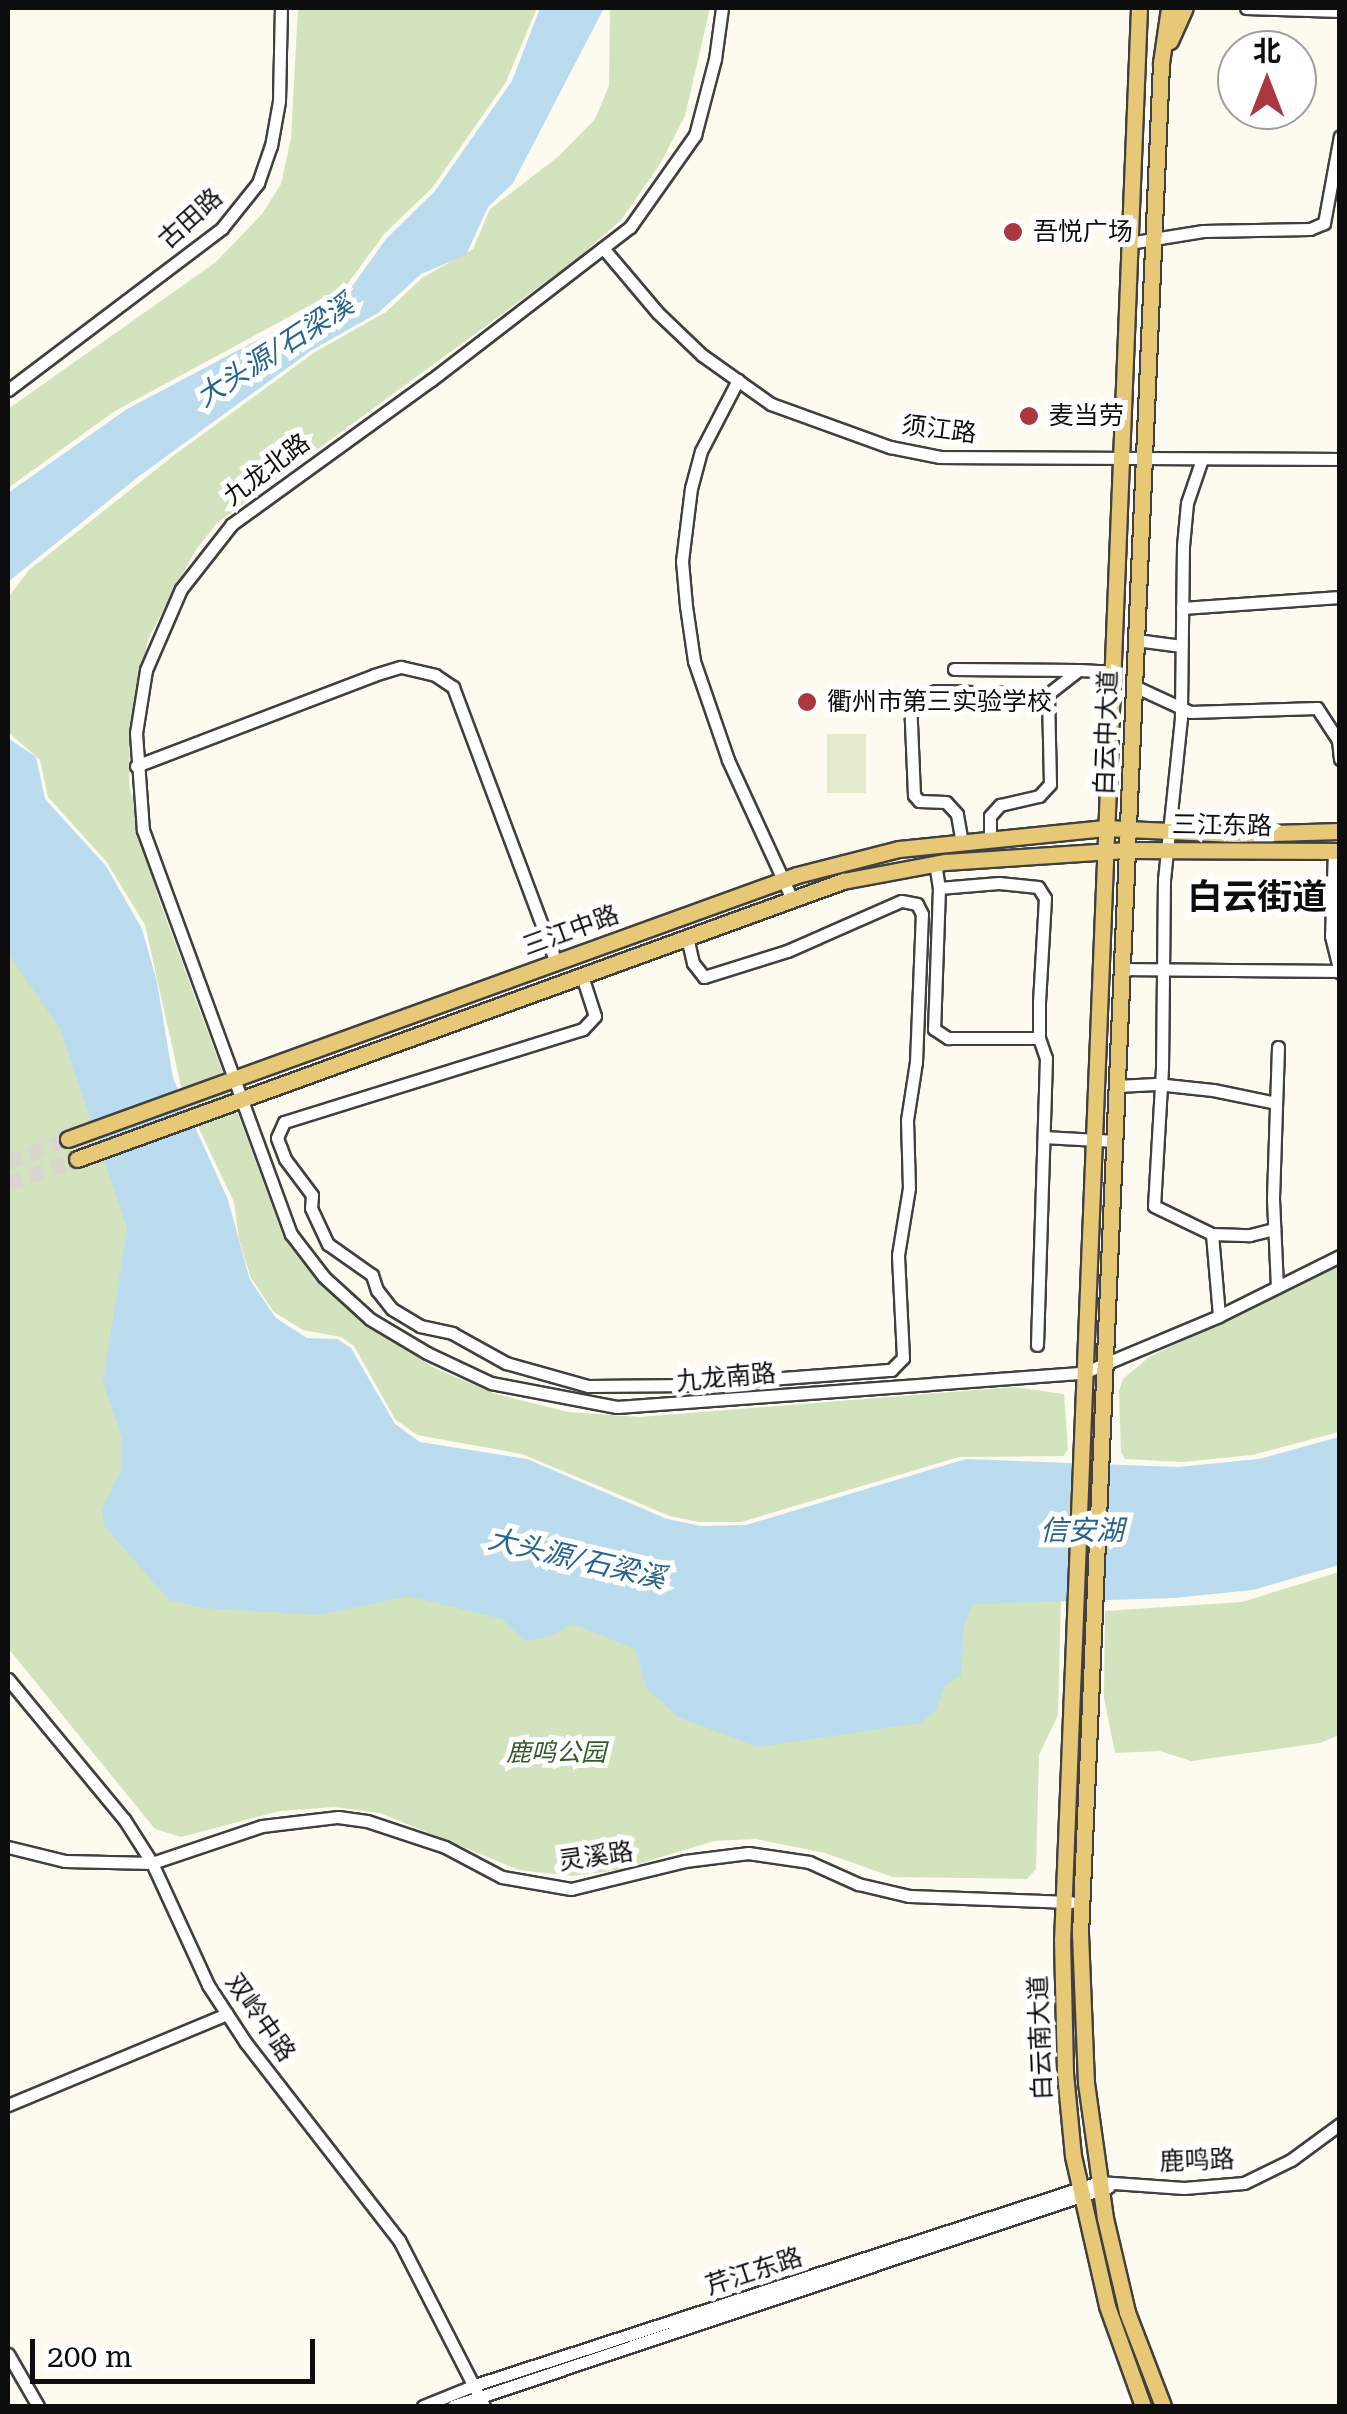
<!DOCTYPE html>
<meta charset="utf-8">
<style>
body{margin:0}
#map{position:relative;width:1347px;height:2414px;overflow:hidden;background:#fdfaef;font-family:"Roboto Serif","Noto Sans SC",serif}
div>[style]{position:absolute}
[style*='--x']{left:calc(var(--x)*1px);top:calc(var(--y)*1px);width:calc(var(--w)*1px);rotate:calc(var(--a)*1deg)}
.green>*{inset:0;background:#d2e3bd}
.pitch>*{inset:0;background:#e2ebce;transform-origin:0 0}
.water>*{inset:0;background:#badcee}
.major-tunnel>*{height:15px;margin-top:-7.5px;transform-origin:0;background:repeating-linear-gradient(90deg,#d9d6cd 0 15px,transparent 0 23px)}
.roads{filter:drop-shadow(2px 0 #404040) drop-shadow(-2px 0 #404040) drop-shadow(0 2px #404040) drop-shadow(0 -2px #404040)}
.minor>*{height:11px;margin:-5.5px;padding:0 5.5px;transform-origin:5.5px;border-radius:5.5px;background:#fff}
.major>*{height:15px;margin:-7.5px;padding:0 7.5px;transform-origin:7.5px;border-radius:7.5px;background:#e6c876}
.dots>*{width:28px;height:28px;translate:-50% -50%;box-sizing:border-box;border:5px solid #fff;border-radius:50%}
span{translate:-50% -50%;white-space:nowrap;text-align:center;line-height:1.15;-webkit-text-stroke:10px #fff;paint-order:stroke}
.street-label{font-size:25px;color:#0d0d0d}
.poi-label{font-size:25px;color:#0d0d0d}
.left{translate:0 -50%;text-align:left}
.park-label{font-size:25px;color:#325c26;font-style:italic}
.water-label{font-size:28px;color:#27648e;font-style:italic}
.district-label{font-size:35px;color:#0d0d0d;font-weight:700}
.frame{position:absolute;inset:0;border:10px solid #0d0d0d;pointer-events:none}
.north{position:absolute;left:1217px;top:30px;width:100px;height:100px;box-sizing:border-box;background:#fff;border:2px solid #9e9e9e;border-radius:50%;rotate:0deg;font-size:28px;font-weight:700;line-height:40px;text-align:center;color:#0d0d0d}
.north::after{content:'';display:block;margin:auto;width:35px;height:45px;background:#ab3740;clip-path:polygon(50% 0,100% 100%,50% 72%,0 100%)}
.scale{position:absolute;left:30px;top:2339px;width:285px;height:45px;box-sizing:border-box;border:5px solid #0d0d0d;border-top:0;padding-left:12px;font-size:30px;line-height:35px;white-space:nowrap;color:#0d0d0d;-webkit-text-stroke:8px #fff;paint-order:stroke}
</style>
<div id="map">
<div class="green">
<i style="clip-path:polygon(298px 8px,537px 8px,506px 82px,432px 188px,385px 233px,346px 286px,115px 411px,8px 488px,8px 409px,216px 262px,262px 214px,281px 184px,291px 138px)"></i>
<i style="clip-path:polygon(610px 8px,710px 8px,685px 116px,660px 164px,621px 220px,577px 259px,217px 523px,195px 551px,148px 639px,130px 728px,129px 784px,158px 897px,283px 1236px,350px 1310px,432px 1367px,496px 1394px,568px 1412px,640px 1417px,1014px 1387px,1064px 1394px,1068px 1450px,1063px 1456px,959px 1457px,741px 1522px,699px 1522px,670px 1516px,522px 1454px,417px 1435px,395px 1419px,354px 1346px,341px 1337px,303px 1330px,274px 1312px,251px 1278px,239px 1239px,234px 1202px,183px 1095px,145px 925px,106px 861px,48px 797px,40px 760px,8px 732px,8px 598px,29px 570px,177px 453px,315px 352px,386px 312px,422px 278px,473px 249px,490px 209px,559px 156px,595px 119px,609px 86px)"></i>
<i style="clip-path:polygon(8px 946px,22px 962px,408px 1589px,570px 1620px,960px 1613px,971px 1599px,1061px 1594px,1058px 1715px,1039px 1755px,1036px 1869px,1027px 1879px,893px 1877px,825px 1853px,756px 1839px,714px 1841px,618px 1870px,572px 1876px,519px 1870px,380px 1813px,334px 1807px,280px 1811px,181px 1837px,155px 1829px,8px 1648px)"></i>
<i style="clip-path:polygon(1339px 1263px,1339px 1432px,1252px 1455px,1183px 1462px,1125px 1459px,1121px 1452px,1119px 1391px,1123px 1379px,1149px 1357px)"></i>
<i style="clip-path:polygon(1339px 1572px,1339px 1735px,1320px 1743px,1191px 1761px,1160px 1751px,1115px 1753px,1104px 1698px,1105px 1611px,1242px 1602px)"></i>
</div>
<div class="pitch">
<i style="left:827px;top:734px;width:39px;height:59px"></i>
</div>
<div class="water">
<i style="clip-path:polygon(540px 8px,604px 8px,513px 183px,488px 207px,466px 255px,421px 274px,378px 313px,312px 350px,138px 477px,8px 582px,8px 493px,127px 409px,348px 292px,386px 239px,435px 191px,512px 81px)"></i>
<i style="clip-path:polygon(8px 738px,36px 757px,45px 799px,106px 866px,142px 929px,157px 982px,173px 1078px,228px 1200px,250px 1280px,276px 1318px,307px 1338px,337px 1339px,351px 1348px,395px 1424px,420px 1442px,527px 1459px,667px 1519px,701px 1526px,746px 1525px,966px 1459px,1178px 1467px,1259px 1459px,1339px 1437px,1339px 1565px,1253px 1590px,1174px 1598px,973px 1604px,964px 1626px,961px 1676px,946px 1684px,935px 1711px,920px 1723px,757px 1747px,678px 1717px,646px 1688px,635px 1649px,573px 1624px,551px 1636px,525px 1641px,502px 1619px,408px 1596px,319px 1615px,204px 1608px,169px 1600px,104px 1526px,102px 1509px,122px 1468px,122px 1438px,103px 1383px,127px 1228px,60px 1029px,8px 953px)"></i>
</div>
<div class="major-tunnel">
<i style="--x:8;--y:1162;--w:64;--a:-21"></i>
<i style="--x:8;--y:1184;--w:73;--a:-19.9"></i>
</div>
<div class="roads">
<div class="minor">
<i style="--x:722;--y:8;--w:51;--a:97.8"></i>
<i style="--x:715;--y:59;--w:79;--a:104.7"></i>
<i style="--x:695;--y:135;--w:113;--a:125.2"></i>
<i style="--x:630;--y:227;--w:251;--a:142.4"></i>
<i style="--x:431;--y:380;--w:246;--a:144.1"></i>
<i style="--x:232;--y:524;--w:83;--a:128.1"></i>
<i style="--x:181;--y:589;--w:88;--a:113.4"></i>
<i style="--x:146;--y:670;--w:64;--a:99"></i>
<i style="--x:136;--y:733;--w:97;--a:85.9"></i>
<i style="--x:143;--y:830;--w:430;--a:69.9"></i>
<i style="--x:291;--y:1234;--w:54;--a:52.5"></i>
<i style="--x:324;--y:1277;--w:62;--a:42.4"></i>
<i style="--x:370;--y:1319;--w:66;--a:30.8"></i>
<i style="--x:427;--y:1353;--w:71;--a:25.1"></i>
<i style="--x:491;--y:1383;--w:128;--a:10.8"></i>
<i style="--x:617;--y:1407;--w:467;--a:-4.2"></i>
<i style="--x:1083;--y:1373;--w:147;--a:-22.7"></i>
<i style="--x:1219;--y:1316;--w:135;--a:-26.4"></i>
<i style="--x:1246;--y:8;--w:94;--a:1.8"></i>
<i style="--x:1129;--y:243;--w:75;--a:-9.2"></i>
<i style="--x:1203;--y:231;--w:107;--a:-1.1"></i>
<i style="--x:1310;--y:229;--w:15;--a:-23"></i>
<i style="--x:1324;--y:223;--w:88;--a:-79.6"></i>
<i style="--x:603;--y:248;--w:85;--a:49.8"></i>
<i style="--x:658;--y:313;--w:61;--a:43.7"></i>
<i style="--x:702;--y:355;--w:85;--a:35.4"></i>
<i style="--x:771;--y:404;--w:127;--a:19.9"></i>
<i style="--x:890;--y:447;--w:51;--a:11.3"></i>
<i style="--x:940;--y:457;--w:400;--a:0.3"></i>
<i style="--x:738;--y:380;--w:80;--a:117.5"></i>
<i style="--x:701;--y:451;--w:38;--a:105"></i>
<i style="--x:691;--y:488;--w:74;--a:97"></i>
<i style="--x:682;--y:561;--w:45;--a:84.9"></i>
<i style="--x:686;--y:606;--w:56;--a:81.7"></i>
<i style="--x:694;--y:661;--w:105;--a:71"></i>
<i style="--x:728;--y:760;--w:153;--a:65.3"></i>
<i style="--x:8;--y:390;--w:268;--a:-37.1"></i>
<i style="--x:222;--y:228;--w:58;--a:-51.3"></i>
<i style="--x:258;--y:183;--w:39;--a:-71"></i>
<i style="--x:271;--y:146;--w:46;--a:-79.9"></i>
<i style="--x:279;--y:101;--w:93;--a:-88.8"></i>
<i style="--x:1202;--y:459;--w:46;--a:108.8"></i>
<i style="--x:1187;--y:503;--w:43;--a:95.3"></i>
<i style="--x:1183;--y:546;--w:172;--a:90.7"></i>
<i style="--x:1181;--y:718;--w:162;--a:96"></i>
<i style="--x:1164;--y:879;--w:189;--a:90.6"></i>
<i style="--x:1162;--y:1068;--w:138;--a:93.3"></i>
<i style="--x:1154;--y:1206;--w:64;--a:25.8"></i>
<i style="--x:1212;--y:1234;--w:38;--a:2"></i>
<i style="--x:1250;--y:1235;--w:25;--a:-14"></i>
<i style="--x:1182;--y:608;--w:158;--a:-4"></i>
<i style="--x:1136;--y:640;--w:46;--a:7.4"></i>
<i style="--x:954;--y:669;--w:125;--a:0.5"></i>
<i style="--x:1134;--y:686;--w:62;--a:24.9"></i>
<i style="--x:1190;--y:712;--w:127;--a:-1.8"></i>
<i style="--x:1317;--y:708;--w:38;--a:57"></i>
<i style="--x:1338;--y:740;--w:19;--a:84"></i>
<i style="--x:136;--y:766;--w:255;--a:-20.9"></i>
<i style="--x:374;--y:675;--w:28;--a:-17"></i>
<i style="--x:401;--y:667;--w:35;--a:13"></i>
<i style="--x:435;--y:675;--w:22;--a:34"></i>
<i style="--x:453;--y:687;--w:295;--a:69.5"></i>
<i style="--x:990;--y:840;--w:24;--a:-90"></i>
<i style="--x:990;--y:816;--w:15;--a:-48"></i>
<i style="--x:1000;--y:805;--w:40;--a:-13"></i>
<i style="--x:1039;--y:796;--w:16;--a:-47"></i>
<i style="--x:1050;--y:784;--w:90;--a:-91.3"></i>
<i style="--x:962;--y:843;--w:29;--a:-100"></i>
<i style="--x:957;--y:814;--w:16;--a:-133"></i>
<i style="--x:946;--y:802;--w:27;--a:-178"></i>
<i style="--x:919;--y:801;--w:8;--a:-130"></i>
<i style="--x:914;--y:795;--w:94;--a:-92.4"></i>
<i style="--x:910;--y:701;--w:28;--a:-21"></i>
<i style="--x:936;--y:691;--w:112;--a:1.5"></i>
<i style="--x:1048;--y:694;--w:39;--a:-38"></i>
<i style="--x:1079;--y:670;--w:33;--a:3"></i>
<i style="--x:1334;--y:851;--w:85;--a:92"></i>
<i style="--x:1331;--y:936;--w:38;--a:76"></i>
<i style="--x:935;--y:863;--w:25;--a:81"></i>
<i style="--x:939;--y:888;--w:141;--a:92"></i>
<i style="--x:934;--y:1029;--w:17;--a:33"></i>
<i style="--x:948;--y:1038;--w:91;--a:0"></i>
<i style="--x:939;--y:888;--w:60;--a:-4.8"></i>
<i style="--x:999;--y:883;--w:39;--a:6"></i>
<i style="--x:1038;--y:887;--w:13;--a:58"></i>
<i style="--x:1045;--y:898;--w:105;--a:93.3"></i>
<i style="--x:1039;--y:1003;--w:35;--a:90"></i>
<i style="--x:1039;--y:1038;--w:21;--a:71"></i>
<i style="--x:1046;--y:1058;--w:287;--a:91.8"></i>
<i style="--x:1122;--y:969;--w:218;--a:0.5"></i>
<i style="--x:582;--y:976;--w:42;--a:72"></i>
<i style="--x:595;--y:1016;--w:18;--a:133"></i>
<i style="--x:583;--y:1029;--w:313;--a:162.7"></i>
<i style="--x:284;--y:1122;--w:17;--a:114"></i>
<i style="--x:277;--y:1138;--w:22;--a:69"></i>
<i style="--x:285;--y:1159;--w:45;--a:53.1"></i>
<i style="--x:312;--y:1195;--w:13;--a:94"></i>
<i style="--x:311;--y:1208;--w:40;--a:65"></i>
<i style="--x:328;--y:1244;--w:54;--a:35.2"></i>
<i style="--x:372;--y:1275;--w:16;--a:72"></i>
<i style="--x:377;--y:1290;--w:24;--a:52"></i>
<i style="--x:392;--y:1309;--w:33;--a:31"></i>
<i style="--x:420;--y:1326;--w:33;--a:12"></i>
<i style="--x:452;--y:1333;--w:62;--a:29.1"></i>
<i style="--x:506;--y:1363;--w:85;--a:15.7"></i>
<i style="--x:588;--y:1386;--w:102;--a:-0.6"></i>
<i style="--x:690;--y:1385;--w:202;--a:-4.3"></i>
<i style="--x:891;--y:1370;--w:17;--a:-45"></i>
<i style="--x:903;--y:1358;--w:103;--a:-92.8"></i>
<i style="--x:898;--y:1255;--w:68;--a:-80.7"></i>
<i style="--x:909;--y:1188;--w:68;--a:-91.7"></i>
<i style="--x:907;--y:1120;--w:59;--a:-81.2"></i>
<i style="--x:916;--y:1062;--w:148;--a:-87.7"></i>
<i style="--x:922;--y:914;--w:11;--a:-117"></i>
<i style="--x:917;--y:904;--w:16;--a:-169"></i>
<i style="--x:901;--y:901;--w:124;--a:156.3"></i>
<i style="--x:787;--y:951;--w:87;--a:162.6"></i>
<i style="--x:704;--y:977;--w:18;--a:-128"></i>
<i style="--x:693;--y:963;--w:27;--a:-103"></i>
<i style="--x:1117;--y:1086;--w:39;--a:-3"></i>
<i style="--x:1156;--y:1084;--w:57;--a:6"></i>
<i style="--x:1213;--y:1090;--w:64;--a:11.7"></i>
<i style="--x:1044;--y:1137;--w:71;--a:3.2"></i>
<i style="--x:1212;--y:1234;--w:82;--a:85.1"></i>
<i style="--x:1277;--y:1287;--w:89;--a:-92.6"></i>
<i style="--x:1273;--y:1198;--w:151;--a:-88.1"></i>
<i style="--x:8;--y:1679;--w:182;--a:50.4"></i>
<i style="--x:124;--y:1819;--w:52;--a:57.5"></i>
<i style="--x:152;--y:1863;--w:134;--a:65.3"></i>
<i style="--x:208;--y:1985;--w:69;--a:56.8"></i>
<i style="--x:246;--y:2043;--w:249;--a:52.2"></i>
<i style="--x:399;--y:2240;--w:186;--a:62.9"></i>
<i style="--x:8;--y:1847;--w:59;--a:13.8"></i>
<i style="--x:65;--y:1861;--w:87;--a:1.3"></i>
<i style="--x:152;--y:1863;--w:116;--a:-18.6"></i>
<i style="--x:262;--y:1826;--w:77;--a:-6.8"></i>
<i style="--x:338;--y:1817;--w:29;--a:8"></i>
<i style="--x:367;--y:1821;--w:82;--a:18.4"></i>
<i style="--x:445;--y:1847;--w:64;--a:27.8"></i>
<i style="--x:502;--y:1877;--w:70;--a:9.9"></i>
<i style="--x:571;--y:1889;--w:117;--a:-13.8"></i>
<i style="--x:685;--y:1861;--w:64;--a:-7.2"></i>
<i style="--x:748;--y:1853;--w:62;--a:8.4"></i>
<i style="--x:809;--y:1862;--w:54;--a:24.2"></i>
<i style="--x:858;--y:1884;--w:52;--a:13.2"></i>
<i style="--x:909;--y:1896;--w:162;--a:2.1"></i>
<i style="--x:8;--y:2105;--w:237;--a:-22.6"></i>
<i style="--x:8;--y:2354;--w:60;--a:60"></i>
<i style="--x:423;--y:2406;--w:56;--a:-22"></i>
<i style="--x:475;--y:2385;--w:656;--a:-18.02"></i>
<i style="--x:1099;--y:2182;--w:85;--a:4"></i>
<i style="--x:1184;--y:2188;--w:60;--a:-4.8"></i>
<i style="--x:1244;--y:2183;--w:52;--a:-26.1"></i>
<i style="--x:1291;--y:2160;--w:61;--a:-36.3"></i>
<i style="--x:453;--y:2406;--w:691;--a:-18.49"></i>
</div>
<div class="major">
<i style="--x:1139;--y:8;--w:1933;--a:92.28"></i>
<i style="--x:1062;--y:1939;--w:134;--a:88.7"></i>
<i style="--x:1065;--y:2073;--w:83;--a:84.5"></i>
<i style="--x:1073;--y:2156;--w:154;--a:77.2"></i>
<i style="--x:1107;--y:2306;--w:106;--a:70.2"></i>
<i style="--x:1170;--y:41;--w:36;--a:-66"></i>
<i style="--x:68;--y:1139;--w:775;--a:-19.91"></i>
<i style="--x:797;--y:875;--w:105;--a:-14.3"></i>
<i style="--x:899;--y:849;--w:207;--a:-5.8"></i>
<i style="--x:1105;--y:828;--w:130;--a:2.6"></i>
<i style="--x:1235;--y:834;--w:105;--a:-1.6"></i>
<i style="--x:77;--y:1159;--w:815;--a:-19.95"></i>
<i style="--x:843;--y:881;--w:104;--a:-10.6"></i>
<i style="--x:945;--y:862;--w:182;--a:-3.8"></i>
<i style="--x:1127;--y:850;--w:213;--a:0.3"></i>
<i style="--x:1163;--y:2406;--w:101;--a:-111"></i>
<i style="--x:1127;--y:2312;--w:97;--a:-103.2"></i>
<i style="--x:1105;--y:2218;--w:136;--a:-98"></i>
<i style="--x:1086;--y:2083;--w:149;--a:-92.3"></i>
<i style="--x:1080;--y:1934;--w:1873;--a:-87.52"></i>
<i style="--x:1161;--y:63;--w:56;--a:-81.7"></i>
</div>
</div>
<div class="dots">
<i style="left:1013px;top:232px;background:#ab3740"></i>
<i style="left:1029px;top:416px;background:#ab3740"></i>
<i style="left:807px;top:702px;background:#ab3740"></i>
</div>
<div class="street-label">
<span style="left:191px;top:219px;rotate:-42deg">古田路</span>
<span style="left:939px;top:430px;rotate:7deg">须江路</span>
<span style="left:267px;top:470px;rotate:-37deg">九龙北路</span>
<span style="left:1107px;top:733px;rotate:-88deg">白云中大道</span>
<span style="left:1222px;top:826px;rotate:1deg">三江东路</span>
<span style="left:571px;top:931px;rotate:-20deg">三江中路</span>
<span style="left:726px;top:1378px;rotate:-5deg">九龙南路</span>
<span style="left:596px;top:1857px;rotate:-8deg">灵溪路</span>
<span style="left:260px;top:2018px;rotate:55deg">双岭中路</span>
<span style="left:1041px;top:2038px;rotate:-92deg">白云南大道</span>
<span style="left:1197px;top:2161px;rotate:-2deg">鹿鸣路</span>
<span style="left:754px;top:2272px;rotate:-18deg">芹江东路</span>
</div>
<div class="poi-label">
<span class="left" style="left:1033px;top:232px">吾悦广场</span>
<span class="left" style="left:1049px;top:416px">麦当劳</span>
<span class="left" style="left:827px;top:702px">衢州市第三实验学校</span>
</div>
<div class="park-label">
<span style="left:556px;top:1753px">鹿鸣公园</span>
</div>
<div class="water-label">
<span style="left:275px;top:351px;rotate:-33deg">大头源/石梁溪</span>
<span style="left:1082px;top:1531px">信安湖</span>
<span style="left:577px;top:1559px;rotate:13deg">大头源/石梁溪</span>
</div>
<div class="district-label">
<span style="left:1257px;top:898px">白云街道</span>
</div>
<div class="frame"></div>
<div class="north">北</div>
<div class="scale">200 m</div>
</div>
